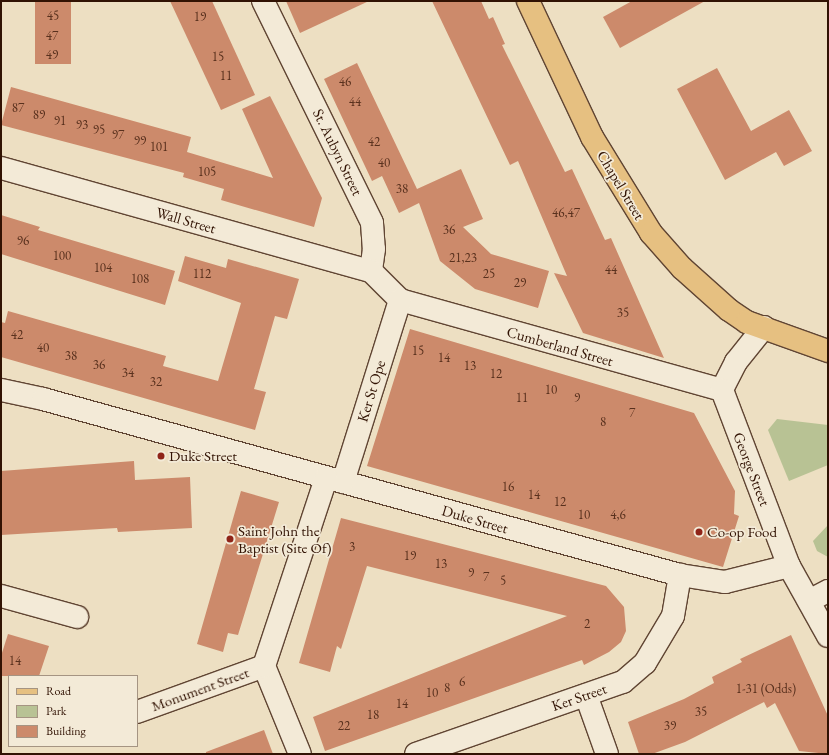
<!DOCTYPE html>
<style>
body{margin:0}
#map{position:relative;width:829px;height:755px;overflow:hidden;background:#eddfc2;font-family:"EB Garamond",serif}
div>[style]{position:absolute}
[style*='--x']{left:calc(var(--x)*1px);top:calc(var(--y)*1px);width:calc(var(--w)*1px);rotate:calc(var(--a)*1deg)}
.green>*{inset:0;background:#b8c294}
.building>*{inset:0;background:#cc8a6b;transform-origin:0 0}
.roads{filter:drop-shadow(1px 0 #604533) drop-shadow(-1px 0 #604533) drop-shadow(0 1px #604533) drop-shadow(0 -1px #604533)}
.minor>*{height:22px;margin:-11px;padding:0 11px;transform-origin:11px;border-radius:11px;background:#f3ead7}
.primary>*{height:22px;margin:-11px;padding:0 11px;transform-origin:11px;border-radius:11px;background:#e6c081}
.dots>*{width:11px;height:11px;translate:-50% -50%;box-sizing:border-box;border:2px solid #f3ead7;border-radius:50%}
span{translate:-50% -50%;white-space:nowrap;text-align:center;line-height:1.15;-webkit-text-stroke:3.5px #f3ead7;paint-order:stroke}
.number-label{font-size:13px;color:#58301d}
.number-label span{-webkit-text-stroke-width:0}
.street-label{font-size:15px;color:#311203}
.poi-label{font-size:15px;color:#311203}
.left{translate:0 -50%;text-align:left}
.frame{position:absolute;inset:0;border:2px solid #311203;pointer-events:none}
.legend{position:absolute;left:8px;top:675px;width:130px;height:72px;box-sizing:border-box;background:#f3ead7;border:1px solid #a59482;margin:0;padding:5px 7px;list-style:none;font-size:12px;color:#311203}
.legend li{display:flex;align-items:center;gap:8px;height:20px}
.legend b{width:20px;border:1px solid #a59482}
</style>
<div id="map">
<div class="green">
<i style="clip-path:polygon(777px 419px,828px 425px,828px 465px,789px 481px,768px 430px)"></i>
<i style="clip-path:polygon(828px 525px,828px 557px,817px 551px,813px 541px)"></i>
</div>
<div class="building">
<i style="left:35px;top:1px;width:36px;height:63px"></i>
<i style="clip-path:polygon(170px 1px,212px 1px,255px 95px,221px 110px)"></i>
<i style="clip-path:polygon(286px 1px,369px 1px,300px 33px)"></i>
<i style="clip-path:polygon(432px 1px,481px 1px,489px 19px,493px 17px,505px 44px,502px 45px,565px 172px,572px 169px,605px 240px,611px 238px,664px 358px,583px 333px,554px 273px,567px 276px,518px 161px,510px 165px)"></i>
<i style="clip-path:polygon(632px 1px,705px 1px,620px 48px,603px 17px)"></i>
<i style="clip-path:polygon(357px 63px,417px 189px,461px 169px,483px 219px,463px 227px,491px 254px,549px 271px,538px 308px,475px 289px,440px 261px,419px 203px,399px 213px,382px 176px,372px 181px,324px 79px)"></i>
<i style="clip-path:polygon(717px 68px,751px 131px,789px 110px,812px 151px,784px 166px,776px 152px,725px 180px,677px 89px)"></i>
<i style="clip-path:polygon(11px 87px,191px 137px,187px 152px,273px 178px,242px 109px,270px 96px,322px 198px,314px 227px,221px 200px,224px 189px,183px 177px,184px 173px,1px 125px)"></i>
<i style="clip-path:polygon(1px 215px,40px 227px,38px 230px,175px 271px,165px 305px,1px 254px)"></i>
<i style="clip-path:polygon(185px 256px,226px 268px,228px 259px,299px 279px,287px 319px,275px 316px,254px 389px,266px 392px,255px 430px,1px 357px,1px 322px,5px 323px,8px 311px,166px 356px,163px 366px,218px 381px,241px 303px,178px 281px)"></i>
<i style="clip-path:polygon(410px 329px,694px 413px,735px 491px,734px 514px,739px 516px,723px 567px,367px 466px)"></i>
<i style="clip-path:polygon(134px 461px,135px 480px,190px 477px,192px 528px,118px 532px,117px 528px,1px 535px,1px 471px)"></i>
<i style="clip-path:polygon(241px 491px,279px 502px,238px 635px,228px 633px,223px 652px,197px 644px)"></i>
<i style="clip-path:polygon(341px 518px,606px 586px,624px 607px,626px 631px,621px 642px,609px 652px,584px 665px,582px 660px,325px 751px,313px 717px,567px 616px,367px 566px,341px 649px,337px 646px,330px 672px,299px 663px)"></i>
<i style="clip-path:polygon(8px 634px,49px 646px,39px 676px,1px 676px,1px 656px)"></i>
<i style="clip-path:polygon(791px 635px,828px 716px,828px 754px,799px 751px,775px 703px,767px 708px,764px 702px,685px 742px,652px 754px,639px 754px,628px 722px,684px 699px,714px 683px,712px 677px,742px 662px,740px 659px)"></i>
<i style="clip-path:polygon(264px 730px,273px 754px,206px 754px,206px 752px)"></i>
</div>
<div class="roads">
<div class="minor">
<i style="--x:263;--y:1;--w:247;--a:63.8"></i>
<i style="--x:372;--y:223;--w:26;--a:86"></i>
<i style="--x:374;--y:249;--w:22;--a:98"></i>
<i style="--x:371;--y:271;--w:41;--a:45"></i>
<i style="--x:400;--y:300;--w:334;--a:15.6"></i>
<i style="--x:1;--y:168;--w:384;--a:15.6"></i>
<i style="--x:764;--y:327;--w:45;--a:128.7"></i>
<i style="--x:736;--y:362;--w:31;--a:117"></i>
<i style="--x:722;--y:390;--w:188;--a:69.2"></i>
<i style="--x:789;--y:566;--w:80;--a:60.9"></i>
<i style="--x:1;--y:390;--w:43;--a:12.1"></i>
<i style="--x:43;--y:399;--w:661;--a:15.45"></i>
<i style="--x:680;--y:575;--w:46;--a:8.8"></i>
<i style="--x:725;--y:582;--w:66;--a:-14"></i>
<i style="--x:343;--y:482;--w:191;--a:-72.6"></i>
<i style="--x:1;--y:596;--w:79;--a:15.4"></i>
<i style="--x:809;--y:601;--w:21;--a:-28"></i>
<i style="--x:264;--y:666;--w:95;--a:67.8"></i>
<i style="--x:586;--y:695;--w:63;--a:70.4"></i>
<i style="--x:137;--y:712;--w:135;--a:-19.9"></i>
<i style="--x:264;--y:666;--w:198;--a:-71.7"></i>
<i style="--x:416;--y:754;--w:219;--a:-19.2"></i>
<i style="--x:623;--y:682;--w:29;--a:-41"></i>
<i style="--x:645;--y:663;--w:55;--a:-59.2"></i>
<i style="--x:673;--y:616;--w:42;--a:-80.3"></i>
</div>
<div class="primary">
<i style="--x:528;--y:1;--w:150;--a:64.8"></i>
<i style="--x:592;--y:137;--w:113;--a:58.4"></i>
<i style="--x:651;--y:233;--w:47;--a:48.5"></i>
<i style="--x:682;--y:268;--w:63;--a:41.8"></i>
<i style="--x:729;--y:310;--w:22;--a:34"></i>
<i style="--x:747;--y:322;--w:86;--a:19.7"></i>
</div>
</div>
<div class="dots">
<i style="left:161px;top:456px;background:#8f2418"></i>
<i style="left:699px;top:532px;background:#8f2418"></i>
<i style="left:230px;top:539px;background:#8f2418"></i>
</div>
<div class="number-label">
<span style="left:53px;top:16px">45</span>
<span style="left:200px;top:17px">19</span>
<span style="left:52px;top:36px">47</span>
<span style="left:52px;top:55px">49</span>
<span style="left:218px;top:57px">15</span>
<span style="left:226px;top:76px">11</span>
<span style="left:345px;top:82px">46</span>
<span style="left:355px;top:102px">44</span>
<span style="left:18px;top:108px">87</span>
<span style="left:39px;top:115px">89</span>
<span style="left:60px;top:121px">91</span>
<span style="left:82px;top:125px">93</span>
<span style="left:99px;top:130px">95</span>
<span style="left:118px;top:135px">97</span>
<span style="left:140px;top:141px">99</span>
<span style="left:374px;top:142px">42</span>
<span style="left:159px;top:147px">101</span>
<span style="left:384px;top:163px">40</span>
<span style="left:207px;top:172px">105</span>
<span style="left:402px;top:189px">38</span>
<span style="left:566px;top:213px">46,47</span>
<span style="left:449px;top:230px">36</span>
<span style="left:23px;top:241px">96</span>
<span style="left:62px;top:256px">100</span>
<span style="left:463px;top:258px">21,23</span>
<span style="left:103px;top:268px">104</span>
<span style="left:611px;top:270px">44</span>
<span style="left:202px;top:274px">112</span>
<span style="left:489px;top:274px">25</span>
<span style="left:140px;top:279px">108</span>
<span style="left:520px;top:283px">29</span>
<span style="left:623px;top:313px">35</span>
<span style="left:17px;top:335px">42</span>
<span style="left:43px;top:348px">40</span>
<span style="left:418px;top:351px">15</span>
<span style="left:71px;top:356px">38</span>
<span style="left:444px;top:358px">14</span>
<span style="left:99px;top:365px">36</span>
<span style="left:470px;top:366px">13</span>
<span style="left:128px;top:373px">34</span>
<span style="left:496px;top:374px">12</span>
<span style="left:156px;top:382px">32</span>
<span style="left:551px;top:390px">10</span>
<span style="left:522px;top:398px">11</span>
<span style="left:577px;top:398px">9</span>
<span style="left:632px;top:413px">7</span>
<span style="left:603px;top:422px">8</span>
<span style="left:508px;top:487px">16</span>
<span style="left:534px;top:495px">14</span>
<span style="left:560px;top:502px">12</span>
<span style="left:584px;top:515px">10</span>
<span style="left:618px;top:515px">4,6</span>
<span style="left:352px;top:547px">3</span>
<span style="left:410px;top:556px">19</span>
<span style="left:441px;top:564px">13</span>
<span style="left:471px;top:573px">9</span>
<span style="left:486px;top:577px">7</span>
<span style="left:503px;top:581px">5</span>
<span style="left:587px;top:624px">2</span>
<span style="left:15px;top:661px">14</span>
<span style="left:462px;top:682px">6</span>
<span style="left:447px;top:688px">8</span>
<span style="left:766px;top:689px">1-31 (Odds)</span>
<span style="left:432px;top:693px">10</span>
<span style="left:402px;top:704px">14</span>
<span style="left:701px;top:712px">35</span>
<span style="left:373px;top:715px">18</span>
<span style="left:344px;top:726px">22</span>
<span style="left:670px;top:726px">39</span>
</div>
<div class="street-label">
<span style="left:338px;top:152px;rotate:64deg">St. Aubyn Street</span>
<span style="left:621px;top:185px;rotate:59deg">Chapel Street</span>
<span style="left:186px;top:220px;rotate:16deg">Wall Street</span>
<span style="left:560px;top:346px;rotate:16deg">Cumberland Street</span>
<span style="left:371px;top:391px;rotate:-73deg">Ker St Ope</span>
<span style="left:752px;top:469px;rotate:69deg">George Street</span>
<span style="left:475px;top:519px;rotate:16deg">Duke Street</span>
<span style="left:200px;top:689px;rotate:-20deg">Monument Street</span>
<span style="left:579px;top:697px;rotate:-19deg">Ker Street</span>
</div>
<div class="poi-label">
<span class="left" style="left:169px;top:456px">Duke Street</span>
<span class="left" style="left:238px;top:539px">Saint John the<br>Baptist (Site Of)</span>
<span class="left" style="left:707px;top:532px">Co-op Food</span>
</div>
<div class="frame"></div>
<ul class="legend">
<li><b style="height:5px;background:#e6c081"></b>Road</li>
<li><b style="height:11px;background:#b8c294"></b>Park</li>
<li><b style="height:11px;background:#cc8a6b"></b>Building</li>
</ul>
</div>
